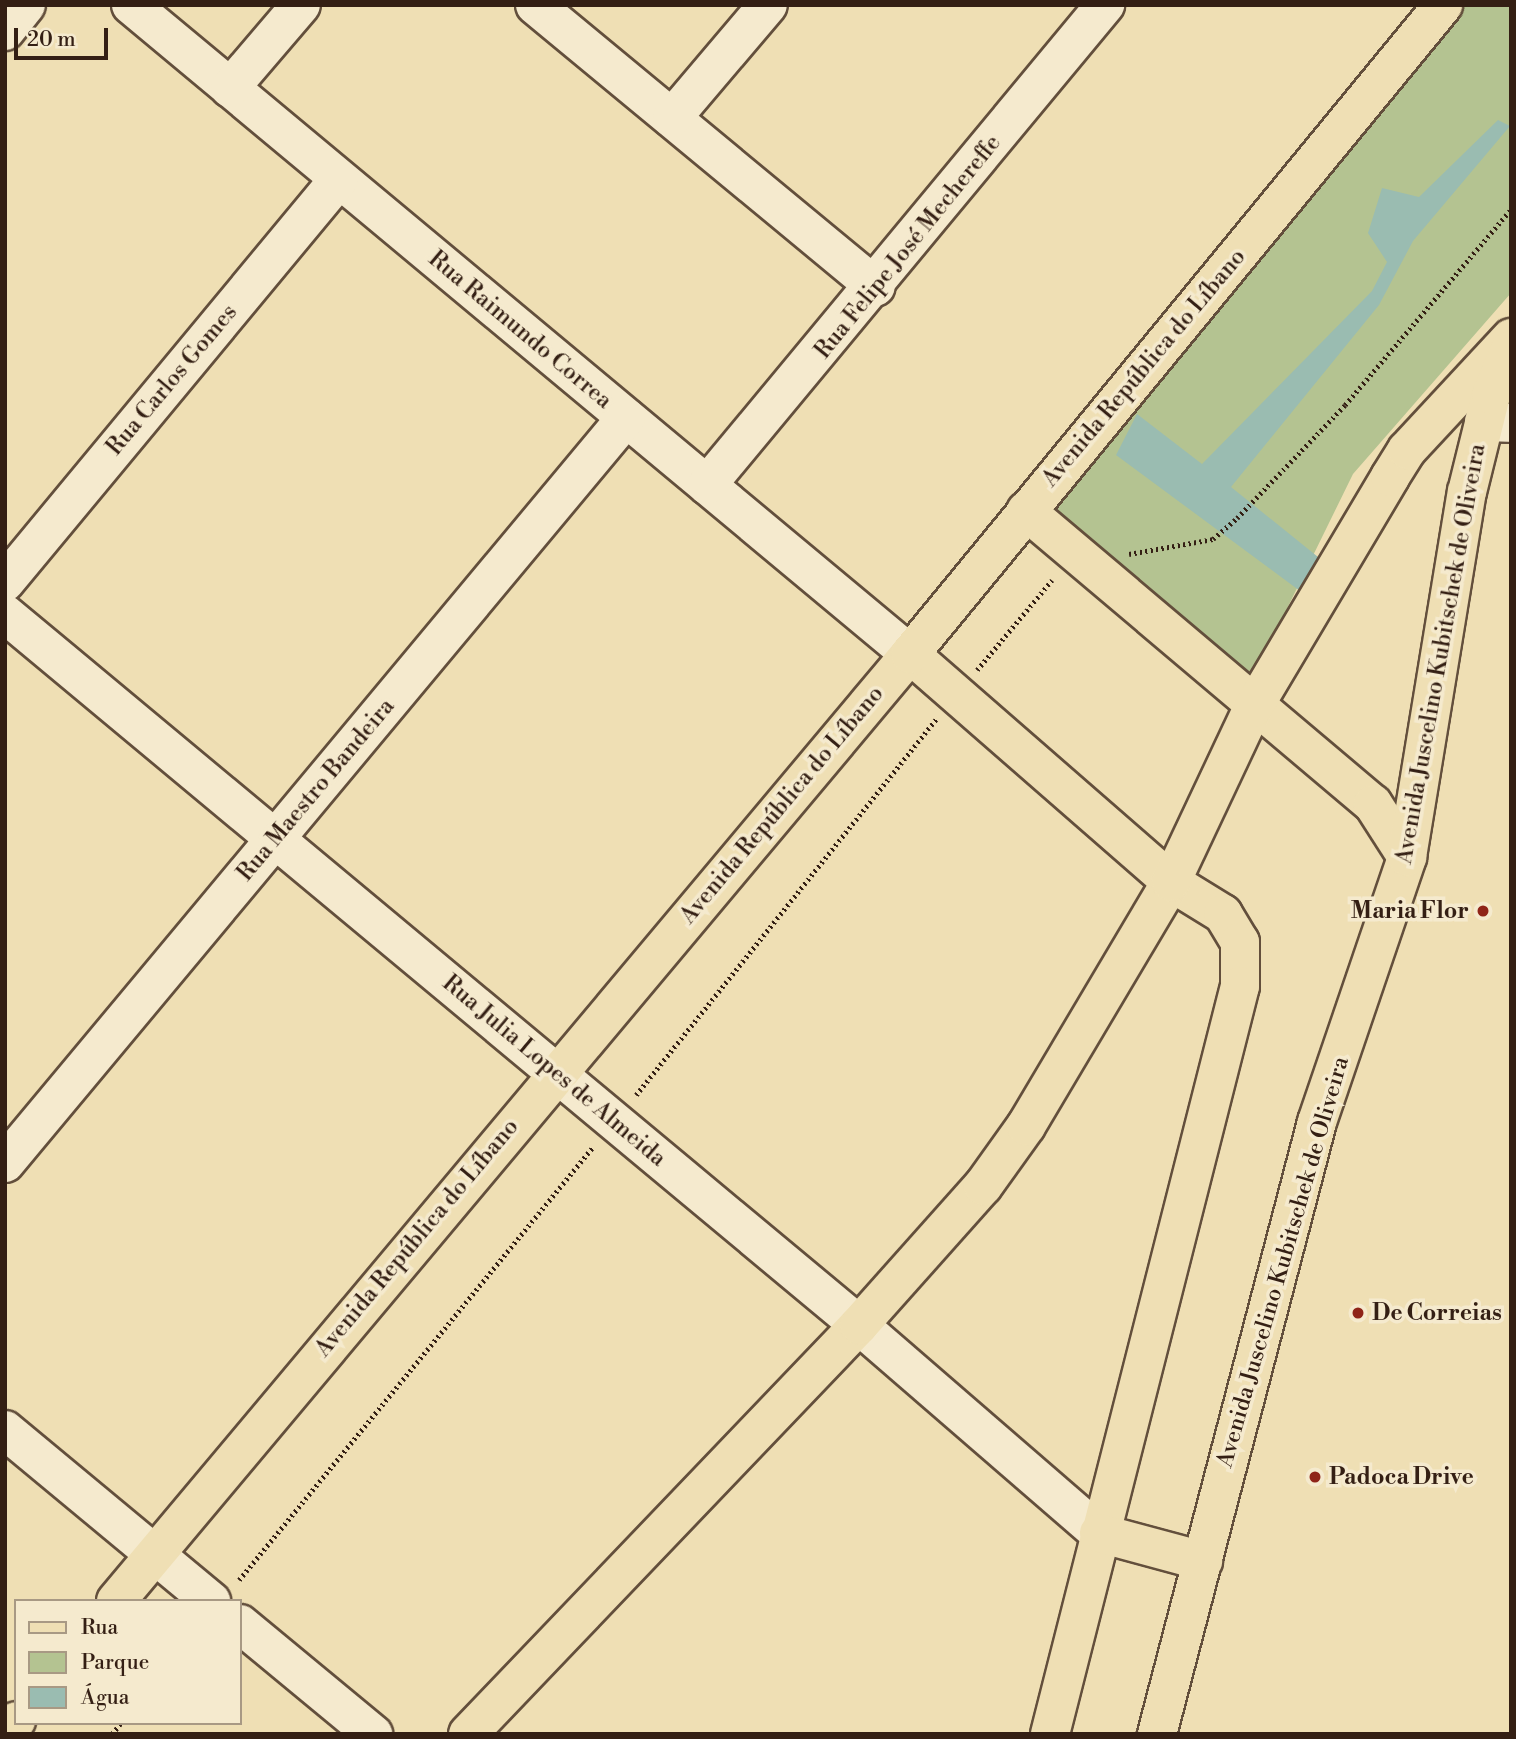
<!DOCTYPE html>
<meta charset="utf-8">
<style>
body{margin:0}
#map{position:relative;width:1516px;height:1739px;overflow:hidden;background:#efdfb4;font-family:"Libre Bodoni",serif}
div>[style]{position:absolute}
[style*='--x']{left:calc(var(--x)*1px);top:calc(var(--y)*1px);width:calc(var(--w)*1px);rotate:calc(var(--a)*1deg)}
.green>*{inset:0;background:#b4c391}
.water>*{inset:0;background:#9abcb1}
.path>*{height:4.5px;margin-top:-2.25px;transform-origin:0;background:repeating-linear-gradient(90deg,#341f14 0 2px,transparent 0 5.5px)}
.roads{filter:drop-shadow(2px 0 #634f3c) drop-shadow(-2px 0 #634f3c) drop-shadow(0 2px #634f3c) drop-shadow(0 -2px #634f3c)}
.minor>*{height:38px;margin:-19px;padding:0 19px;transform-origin:19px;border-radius:19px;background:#f5eace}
.major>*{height:38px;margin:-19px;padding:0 19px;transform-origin:19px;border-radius:19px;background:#efdfb4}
.dots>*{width:19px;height:19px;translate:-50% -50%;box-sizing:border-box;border:4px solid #f5eace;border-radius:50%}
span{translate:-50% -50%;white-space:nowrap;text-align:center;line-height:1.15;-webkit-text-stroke:7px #f5eace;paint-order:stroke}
.street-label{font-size:23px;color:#341f14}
.poi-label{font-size:23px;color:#341f14;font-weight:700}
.right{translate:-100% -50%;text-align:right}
.left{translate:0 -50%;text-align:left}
.frame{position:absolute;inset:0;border:7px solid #341f14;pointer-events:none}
.legend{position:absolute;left:14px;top:1599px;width:228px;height:126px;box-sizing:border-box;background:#f5eace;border:2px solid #a89984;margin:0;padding:9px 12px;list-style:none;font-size:21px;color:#341f14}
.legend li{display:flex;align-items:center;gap:14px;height:35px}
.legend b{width:35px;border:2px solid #a89984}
.scale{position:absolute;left:14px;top:28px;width:94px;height:32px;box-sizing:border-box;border:4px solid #341f14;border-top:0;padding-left:9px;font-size:21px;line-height:24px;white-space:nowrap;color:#341f14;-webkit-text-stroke:5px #f5eace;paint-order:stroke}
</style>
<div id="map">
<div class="green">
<i style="clip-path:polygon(1459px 5px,1511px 5px,1511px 293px,1353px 474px,1251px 682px,1042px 517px)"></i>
</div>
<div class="water">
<i style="clip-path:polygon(1498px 120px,1510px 126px,1413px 241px,1379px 305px,1231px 487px,1323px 561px,1300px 591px,1116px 455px,1137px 414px,1202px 464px,1372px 291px,1387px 262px,1368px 233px,1382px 188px,1419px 197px)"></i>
</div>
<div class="path">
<i style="--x:1129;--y:554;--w:85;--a:-10.1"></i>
<i style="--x:1213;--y:539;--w:32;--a:-41"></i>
<i style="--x:1237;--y:518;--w:156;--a:-46.3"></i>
<i style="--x:1345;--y:405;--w:257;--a:-49.7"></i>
<i style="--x:977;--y:670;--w:117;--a:-50.2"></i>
<i style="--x:636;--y:1095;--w:481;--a:-51.4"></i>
<i style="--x:239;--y:1580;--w:558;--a:-50.75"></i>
<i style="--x:112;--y:1734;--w:14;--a:-51"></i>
</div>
<div class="roads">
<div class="minor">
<i style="--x:131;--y:5;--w:1014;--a:39.8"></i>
<i style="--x:535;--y:5;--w:442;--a:39.6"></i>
<i style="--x:5;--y:31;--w:33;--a:-51"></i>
<i style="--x:230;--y:88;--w:109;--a:-49.5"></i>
<i style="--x:672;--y:118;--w:148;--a:-49.7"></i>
<i style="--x:1484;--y:422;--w:27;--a:2"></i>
<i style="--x:707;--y:485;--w:624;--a:-50.34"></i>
<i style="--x:5;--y:582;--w:523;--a:-50.35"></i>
<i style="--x:5;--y:614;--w:1111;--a:39.78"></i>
<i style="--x:859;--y:1325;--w:318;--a:40.9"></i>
<i style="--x:5;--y:1163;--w:970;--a:-50.19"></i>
<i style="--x:5;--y:1430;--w:268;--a:39.7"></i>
<i style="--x:240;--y:1624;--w:173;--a:39.6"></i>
</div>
<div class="major">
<i style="--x:1026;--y:511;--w:454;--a:40.2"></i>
<i style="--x:1373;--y:804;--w:63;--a:57.3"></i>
<i style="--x:910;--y:654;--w:347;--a:41.1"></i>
<i style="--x:1171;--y:882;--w:61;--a:31.6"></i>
<i style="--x:1223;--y:914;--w:33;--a:59"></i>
<i style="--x:1240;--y:942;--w:44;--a:90"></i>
<i style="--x:1240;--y:986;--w:772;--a:104.25"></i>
<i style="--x:1099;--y:1533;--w:108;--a:15.1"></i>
<i style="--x:116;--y:1601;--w:1236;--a:-50.02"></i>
<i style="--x:910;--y:654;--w:840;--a:-50.6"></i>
<i style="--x:5;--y:1733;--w:16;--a:-47"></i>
<i style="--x:468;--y:1734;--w:566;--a:-46.29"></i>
<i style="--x:859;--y:1325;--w:186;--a:-48.3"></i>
<i style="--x:983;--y:1186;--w:74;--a:-54.4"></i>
<i style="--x:1026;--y:1126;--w:284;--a:-59.3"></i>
<i style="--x:1171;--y:882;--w:192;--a:-64.8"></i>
<i style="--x:1253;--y:708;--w:269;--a:-59.3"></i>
<i style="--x:1390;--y:477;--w:32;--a:-58"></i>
<i style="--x:1407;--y:450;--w:153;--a:-47.1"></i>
<i style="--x:1157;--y:1734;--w:633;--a:-75.35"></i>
<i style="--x:1317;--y:1122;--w:280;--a:-71.2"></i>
<i style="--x:1407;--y:857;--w:370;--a:-80.7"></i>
<i style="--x:1467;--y:492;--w:100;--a:-76.1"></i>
<i style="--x:1491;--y:395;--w:48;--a:-67.8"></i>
</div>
</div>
<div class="dots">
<i style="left:1483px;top:911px;background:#8f2418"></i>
<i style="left:1358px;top:1313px;background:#8f2418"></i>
<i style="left:1315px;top:1477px;background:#8f2418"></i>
</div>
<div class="street-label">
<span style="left:908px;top:247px;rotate:-51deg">Rua Felipe José Mechereffe</span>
<span style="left:520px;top:330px;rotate:40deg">Rua Raimundo Correa</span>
<span style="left:1144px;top:368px;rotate:-50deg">Avenida República do Líbano</span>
<span style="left:172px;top:380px;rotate:-50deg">Rua Carlos Gomes</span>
<span style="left:1441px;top:654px;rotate:-80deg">Avenida Juscelino Kubitschek de Oliveira</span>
<span style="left:316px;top:790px;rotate:-50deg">Rua Maestro Bandeira</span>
<span style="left:782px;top:805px;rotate:-50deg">Avenida República do Líbano</span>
<span style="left:554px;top:1071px;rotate:40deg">Rua Julia Lopes de Almeida</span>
<span style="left:417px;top:1238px;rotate:-50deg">Avenida República do Líbano</span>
<span style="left:1283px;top:1262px;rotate:-74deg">Avenida Juscelino Kubitschek de Oliveira</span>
</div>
<div class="poi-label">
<span class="right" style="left:1469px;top:911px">Maria Flor</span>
<span class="left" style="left:1372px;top:1313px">De Correias</span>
<span class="left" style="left:1329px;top:1477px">Padoca Drive</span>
</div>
<div class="frame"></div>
<ul class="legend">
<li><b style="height:9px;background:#efdfb4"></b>Rua</li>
<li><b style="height:19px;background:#b4c391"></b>Parque</li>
<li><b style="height:19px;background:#9abcb1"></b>Água</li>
</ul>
<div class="scale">20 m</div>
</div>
